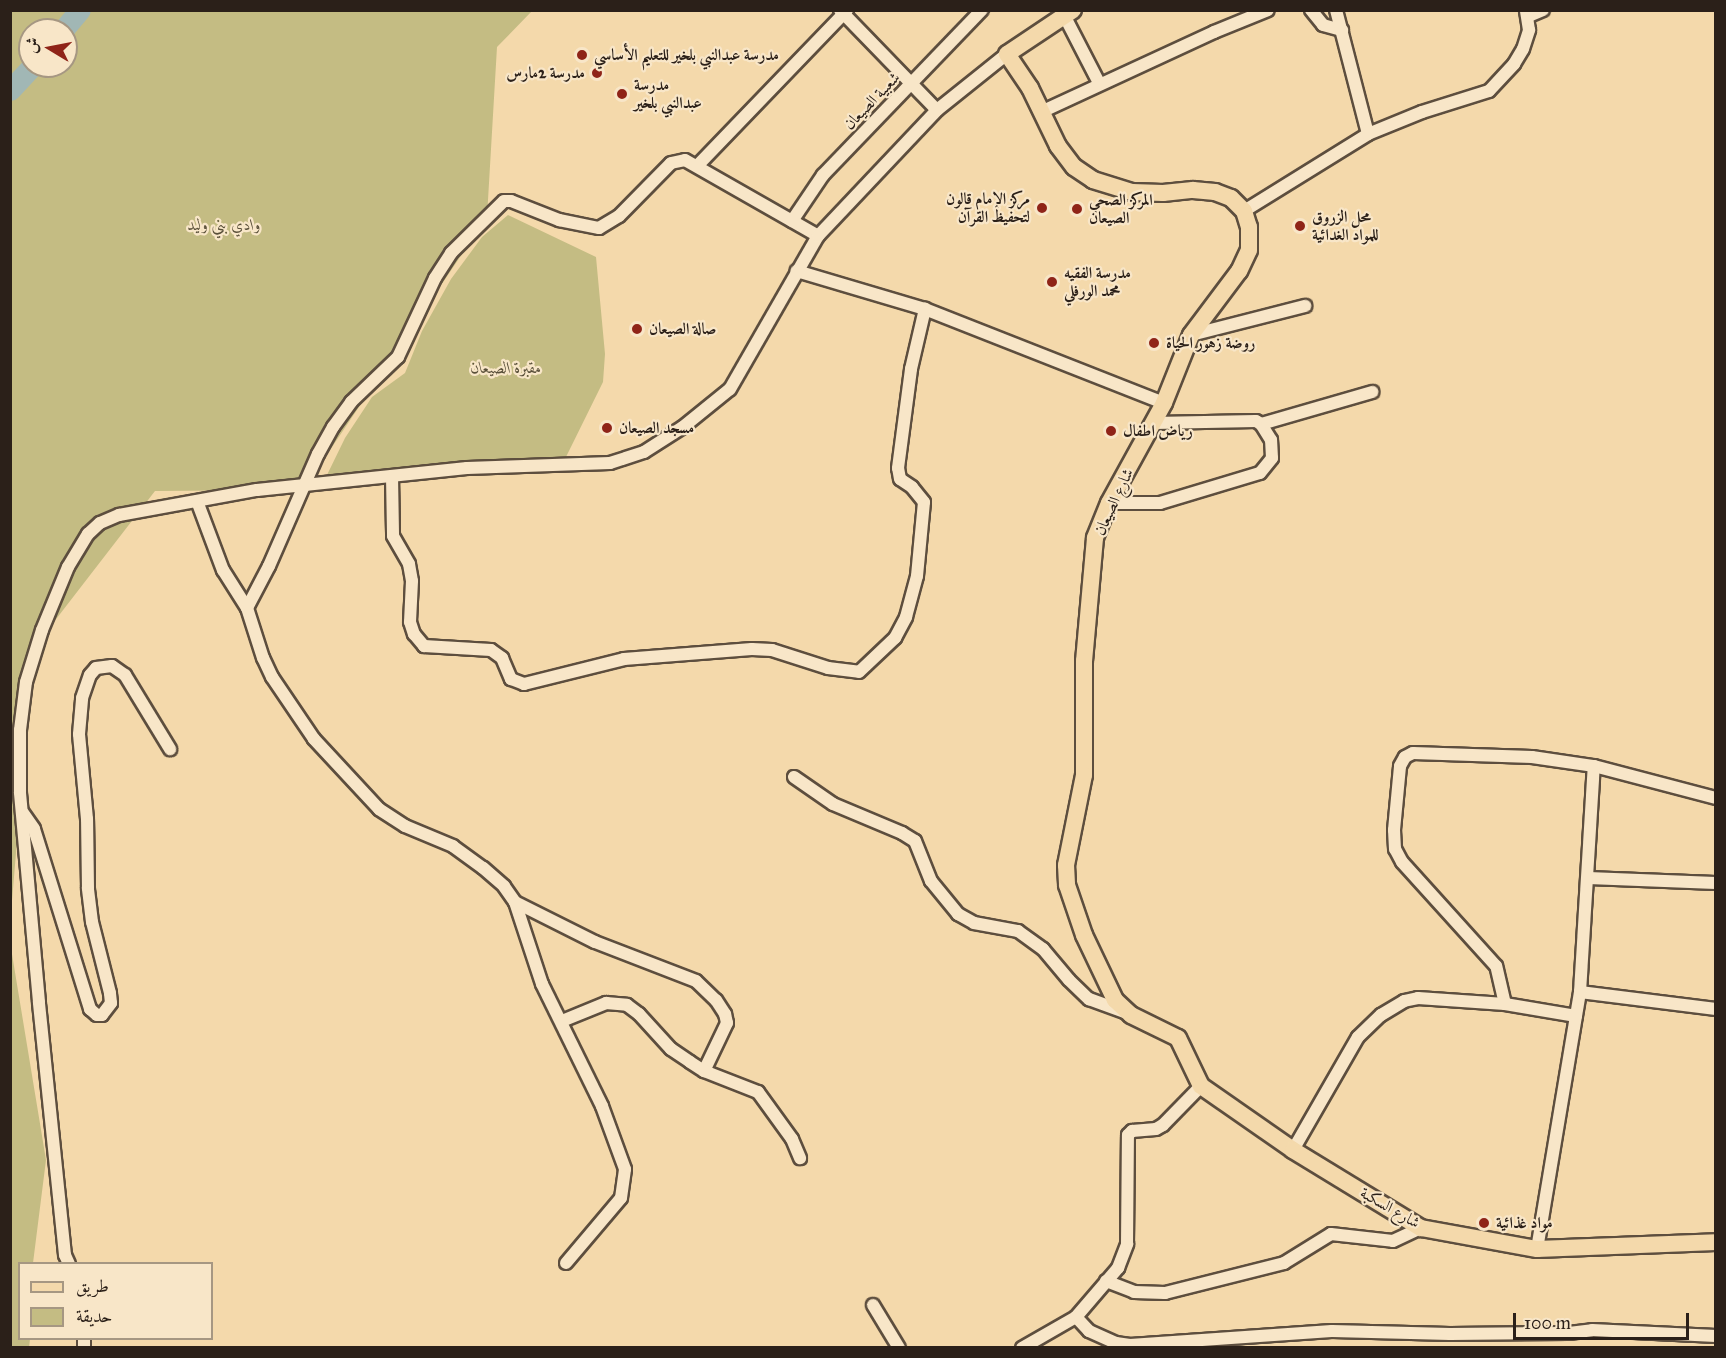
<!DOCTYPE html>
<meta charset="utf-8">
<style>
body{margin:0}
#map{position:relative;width:1726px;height:1358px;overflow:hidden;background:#f4d9ab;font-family:"IM FELL Great Primer",Amiri,serif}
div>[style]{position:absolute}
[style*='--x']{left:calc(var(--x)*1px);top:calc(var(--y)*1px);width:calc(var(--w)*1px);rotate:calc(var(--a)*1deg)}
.green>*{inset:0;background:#c4bc83}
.river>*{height:21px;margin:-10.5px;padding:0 10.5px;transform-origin:10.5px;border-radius:10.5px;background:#a1b7b5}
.roads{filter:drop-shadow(2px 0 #5d4e3e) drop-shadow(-2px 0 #5d4e3e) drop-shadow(0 2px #5d4e3e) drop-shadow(0 -2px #5d4e3e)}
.minor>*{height:12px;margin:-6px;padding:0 6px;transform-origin:6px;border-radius:6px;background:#f8e6c8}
.major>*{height:16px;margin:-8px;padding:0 8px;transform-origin:8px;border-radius:8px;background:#f4d9ab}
.dots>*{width:16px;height:16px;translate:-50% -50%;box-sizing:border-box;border:3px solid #f8e6c8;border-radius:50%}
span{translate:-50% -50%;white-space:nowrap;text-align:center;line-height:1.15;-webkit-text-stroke:4.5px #f8e6c8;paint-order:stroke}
.poi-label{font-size:16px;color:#2b2019;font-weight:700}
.left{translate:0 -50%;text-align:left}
.right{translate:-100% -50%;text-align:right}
.street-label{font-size:16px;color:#2b2019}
.park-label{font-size:16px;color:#594f39;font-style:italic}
.frame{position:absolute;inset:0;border:12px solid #2b2019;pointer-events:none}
.legend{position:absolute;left:18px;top:1262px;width:195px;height:78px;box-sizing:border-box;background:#f8e6c8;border:2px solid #a69782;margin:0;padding:8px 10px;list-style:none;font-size:18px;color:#2b2019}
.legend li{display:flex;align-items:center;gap:12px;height:30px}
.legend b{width:30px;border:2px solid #a69782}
.north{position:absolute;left:18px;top:18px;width:60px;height:60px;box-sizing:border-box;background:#f8e6c8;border:2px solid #a69782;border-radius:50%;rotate:280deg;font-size:16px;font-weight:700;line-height:24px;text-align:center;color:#2b2019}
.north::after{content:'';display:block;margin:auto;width:21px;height:27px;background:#8f2418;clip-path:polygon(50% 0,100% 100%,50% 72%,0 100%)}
.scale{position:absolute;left:1513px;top:1313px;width:176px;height:27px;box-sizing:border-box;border:3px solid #2b2019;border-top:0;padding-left:8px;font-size:18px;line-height:21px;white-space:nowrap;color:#2b2019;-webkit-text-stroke:4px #f8e6c8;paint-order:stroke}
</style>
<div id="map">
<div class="green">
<i style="clip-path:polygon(evenodd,11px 11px,532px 11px,497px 47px,487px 217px,303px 490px,155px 491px,33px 649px,11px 913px,11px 11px,30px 30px,66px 30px,66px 66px,30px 66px,30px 30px)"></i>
<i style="clip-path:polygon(508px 215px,596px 257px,605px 354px,603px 382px,565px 459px,327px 475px,345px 438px,372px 397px,405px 373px,422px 331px,451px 279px,482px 237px)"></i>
<i style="clip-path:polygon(11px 948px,46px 1160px,33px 1263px,20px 1264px,20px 1338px,30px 1339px,29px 1348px,10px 1347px)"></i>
</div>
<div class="river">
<i style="--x:63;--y:30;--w:26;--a:-50"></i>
<i style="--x:10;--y:90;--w:33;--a:-47"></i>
</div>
<div class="roads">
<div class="minor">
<i style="--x:840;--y:10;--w:139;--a:45.9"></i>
<i style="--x:1311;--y:10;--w:19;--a:51"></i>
<i style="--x:1323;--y:25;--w:20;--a:15"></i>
<i style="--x:1336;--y:10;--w:128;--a:75.5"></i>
<i style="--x:1529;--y:16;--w:15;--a:-23"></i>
<i style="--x:1065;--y:17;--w:74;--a:62.7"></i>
<i style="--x:1041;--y:112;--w:191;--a:-24.8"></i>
<i style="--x:1214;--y:32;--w:58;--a:-22.2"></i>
<i style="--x:698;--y:165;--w:215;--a:-46.1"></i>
<i style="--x:1244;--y:211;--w:146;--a:-31.8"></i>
<i style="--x:1368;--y:134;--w:58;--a:-22.2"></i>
<i style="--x:1422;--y:112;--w:70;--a:-17.4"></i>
<i style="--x:1489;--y:91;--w:37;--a:-47"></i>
<i style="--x:1514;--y:64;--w:17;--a:-59"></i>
<i style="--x:1523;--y:49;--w:20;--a:-72"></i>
<i style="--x:1529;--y:30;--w:20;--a:-99"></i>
<i style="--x:792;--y:221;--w:55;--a:-56"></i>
<i style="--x:823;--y:175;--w:229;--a:-46.1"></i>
<i style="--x:925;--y:309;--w:257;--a:21.5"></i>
<i style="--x:1191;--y:335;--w:118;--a:-14.3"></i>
<i style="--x:1261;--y:424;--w:116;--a:-16.1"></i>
<i style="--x:392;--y:476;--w:60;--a:89"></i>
<i style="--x:393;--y:536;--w:32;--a:60"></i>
<i style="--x:409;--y:564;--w:17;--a:80"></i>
<i style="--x:412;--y:581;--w:41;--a:92.8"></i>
<i style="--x:410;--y:622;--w:13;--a:72"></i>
<i style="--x:414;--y:634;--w:16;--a:50"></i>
<i style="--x:424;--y:646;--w:67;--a:3.4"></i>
<i style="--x:491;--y:650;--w:14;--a:36"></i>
<i style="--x:502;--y:658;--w:23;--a:67"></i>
<i style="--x:511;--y:679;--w:14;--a:21"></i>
<i style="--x:524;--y:684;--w:103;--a:-14"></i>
<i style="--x:624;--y:659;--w:128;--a:-4.5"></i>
<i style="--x:752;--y:649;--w:20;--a:3"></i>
<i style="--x:772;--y:650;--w:59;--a:17.8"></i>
<i style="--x:828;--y:668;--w:31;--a:7"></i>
<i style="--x:859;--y:672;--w:50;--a:-43.4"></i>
<i style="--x:895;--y:638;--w:24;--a:-62"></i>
<i style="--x:906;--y:617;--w:42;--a:-75"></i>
<i style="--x:917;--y:576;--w:74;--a:-84.6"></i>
<i style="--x:924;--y:502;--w:19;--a:-129"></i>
<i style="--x:912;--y:487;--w:14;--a:-146"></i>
<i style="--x:900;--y:479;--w:11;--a:-100"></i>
<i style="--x:898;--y:468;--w:100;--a:-82.5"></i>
<i style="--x:911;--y:369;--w:62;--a:-76.9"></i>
<i style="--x:925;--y:309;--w:134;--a:-163.5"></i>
<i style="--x:197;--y:501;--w:74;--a:69.4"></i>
<i style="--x:223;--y:570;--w:45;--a:57.7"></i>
<i style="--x:1109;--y:503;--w:51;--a:0"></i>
<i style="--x:1160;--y:503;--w:104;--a:-16.7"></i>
<i style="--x:1260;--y:473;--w:19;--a:-51"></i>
<i style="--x:1272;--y:458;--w:18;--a:-93"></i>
<i style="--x:1271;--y:440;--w:19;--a:-122"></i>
<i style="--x:1261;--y:424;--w:6;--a:-149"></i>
<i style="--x:1256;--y:421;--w:102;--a:178.9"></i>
<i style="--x:794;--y:777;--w:47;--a:34.7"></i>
<i style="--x:833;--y:804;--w:75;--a:22.8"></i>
<i style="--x:902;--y:833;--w:15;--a:32"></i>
<i style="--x:915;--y:841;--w:43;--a:68.2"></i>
<i style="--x:931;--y:881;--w:43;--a:50.7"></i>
<i style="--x:958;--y:914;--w:18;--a:29"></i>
<i style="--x:974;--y:923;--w:45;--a:10.3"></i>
<i style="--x:1018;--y:931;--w:31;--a:36"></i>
<i style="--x:1043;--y:949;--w:40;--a:50"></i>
<i style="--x:1069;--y:980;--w:28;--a:44"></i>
<i style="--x:1089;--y:999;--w:38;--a:20"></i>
<i style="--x:23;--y:813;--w:19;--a:55"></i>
<i style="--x:34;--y:829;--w:189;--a:72.7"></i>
<i style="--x:90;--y:1009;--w:9;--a:41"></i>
<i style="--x:97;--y:1015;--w:5;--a:0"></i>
<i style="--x:102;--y:1015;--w:15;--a:-53"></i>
<i style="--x:111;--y:1003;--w:10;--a:-96"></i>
<i style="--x:110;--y:993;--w:73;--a:-104.2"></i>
<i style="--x:92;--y:922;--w:34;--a:-97"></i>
<i style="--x:88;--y:888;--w:69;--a:-90.8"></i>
<i style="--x:87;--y:819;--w:85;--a:-95.4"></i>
<i style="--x:79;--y:734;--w:36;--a:-85"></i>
<i style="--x:82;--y:698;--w:24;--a:-71"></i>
<i style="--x:90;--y:675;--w:9;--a:-49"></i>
<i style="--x:96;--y:668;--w:16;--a:-7"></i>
<i style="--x:112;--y:666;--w:16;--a:35"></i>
<i style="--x:125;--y:675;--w:87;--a:58.7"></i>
<i style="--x:1588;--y:878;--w:128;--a:2.2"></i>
<i style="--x:515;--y:902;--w:89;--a:26.6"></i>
<i style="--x:595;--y:942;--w:108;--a:21.1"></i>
<i style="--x:696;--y:981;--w:28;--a:44"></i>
<i style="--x:716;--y:1000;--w:17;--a:57"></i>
<i style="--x:725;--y:1014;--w:9;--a:77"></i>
<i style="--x:727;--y:1023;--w:53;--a:115.6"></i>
<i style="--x:1580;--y:992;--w:137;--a:7.1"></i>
<i style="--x:1505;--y:1004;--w:39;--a:-103"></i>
<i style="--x:1496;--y:966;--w:140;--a:-132.1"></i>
<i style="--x:1402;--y:862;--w:15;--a:-118"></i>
<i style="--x:1395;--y:849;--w:19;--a:-93"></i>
<i style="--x:1394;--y:830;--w:64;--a:-84.6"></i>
<i style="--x:1400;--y:766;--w:10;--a:-61"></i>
<i style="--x:1405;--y:757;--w:9;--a:-27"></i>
<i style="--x:1413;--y:753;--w:119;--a:1.9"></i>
<i style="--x:1532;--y:757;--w:63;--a:8.3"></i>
<i style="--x:1594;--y:766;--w:126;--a:14.7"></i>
<i style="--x:562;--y:1021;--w:48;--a:-22.2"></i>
<i style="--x:606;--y:1003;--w:21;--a:5"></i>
<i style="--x:627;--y:1005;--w:15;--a:37"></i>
<i style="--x:639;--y:1014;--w:47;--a:47.6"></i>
<i style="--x:671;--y:1049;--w:23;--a:34"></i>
<i style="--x:690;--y:1062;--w:17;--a:33"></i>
<i style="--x:704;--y:1071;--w:58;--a:21.3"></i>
<i style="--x:758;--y:1092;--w:58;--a:54.1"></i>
<i style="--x:792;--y:1139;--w:21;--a:67"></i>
<i style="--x:1293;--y:1150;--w:130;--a:-60.1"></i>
<i style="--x:1358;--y:1037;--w:32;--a:-44"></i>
<i style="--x:1381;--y:1015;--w:27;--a:-31"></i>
<i style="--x:1404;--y:1001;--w:14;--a:-12"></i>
<i style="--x:1418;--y:998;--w:87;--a:3.9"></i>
<i style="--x:1505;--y:1004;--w:72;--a:9.6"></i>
<i style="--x:1537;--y:1249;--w:261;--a:-80.5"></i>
<i style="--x:1580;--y:992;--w:226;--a:-86.5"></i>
<i style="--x:566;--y:1263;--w:85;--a:-49.8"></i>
<i style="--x:621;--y:1198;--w:29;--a:-82"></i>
<i style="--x:625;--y:1169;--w:67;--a:-110.1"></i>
<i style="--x:602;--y:1106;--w:136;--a:-116.2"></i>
<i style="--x:542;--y:984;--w:86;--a:-108.2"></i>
<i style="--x:515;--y:902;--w:19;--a:-125"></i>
<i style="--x:504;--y:886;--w:28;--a:-139"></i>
<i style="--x:483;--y:868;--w:37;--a:-144"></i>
<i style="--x:453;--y:846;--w:52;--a:-157.4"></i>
<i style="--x:405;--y:826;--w:31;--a:-147"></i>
<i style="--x:379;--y:809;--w:96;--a:-132.9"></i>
<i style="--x:314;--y:739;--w:75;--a:-124.1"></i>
<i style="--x:272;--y:677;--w:21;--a:-115"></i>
<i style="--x:263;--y:658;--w:52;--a:-107.7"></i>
<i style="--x:247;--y:608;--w:47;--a:-62.4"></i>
<i style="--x:269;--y:566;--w:122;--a:-66.4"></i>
<i style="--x:318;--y:454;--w:31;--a:-61"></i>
<i style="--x:333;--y:427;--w:31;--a:-54"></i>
<i style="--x:351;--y:402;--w:65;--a:-43.8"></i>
<i style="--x:398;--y:357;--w:87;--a:-64.9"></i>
<i style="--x:435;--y:278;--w:30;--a:-57"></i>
<i style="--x:451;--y:253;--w:74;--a:-44.5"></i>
<i style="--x:504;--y:201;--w:7;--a:0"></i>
<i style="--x:511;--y:201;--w:52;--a:21.6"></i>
<i style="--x:559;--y:220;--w:41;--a:11.3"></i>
<i style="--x:599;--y:228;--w:23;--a:-31"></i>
<i style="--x:619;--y:216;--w:74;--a:-45.5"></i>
<i style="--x:671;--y:163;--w:14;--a:-12"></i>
<i style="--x:685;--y:160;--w:153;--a:29.7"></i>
<i style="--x:69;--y:1264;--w:10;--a:-114"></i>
<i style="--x:65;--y:1255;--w:254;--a:-95.9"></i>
<i style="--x:39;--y:1002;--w:211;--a:-95.2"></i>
<i style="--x:20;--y:792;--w:62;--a:-90"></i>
<i style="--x:20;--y:730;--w:48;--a:-82.9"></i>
<i style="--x:26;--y:682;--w:54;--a:-72.9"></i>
<i style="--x:42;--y:630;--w:68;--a:-67.6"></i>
<i style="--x:68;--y:567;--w:39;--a:-59"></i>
<i style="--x:88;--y:534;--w:16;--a:-43"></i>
<i style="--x:100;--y:523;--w:21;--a:-23"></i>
<i style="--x:119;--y:515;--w:140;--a:-10.3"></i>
<i style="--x:257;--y:490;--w:211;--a:-6"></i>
<i style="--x:467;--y:468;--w:143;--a:-2"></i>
<i style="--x:610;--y:463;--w:36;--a:-18"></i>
<i style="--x:644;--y:452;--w:46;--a:-32.7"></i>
<i style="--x:683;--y:427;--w:60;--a:-39"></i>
<i style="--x:730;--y:389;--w:177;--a:-60.1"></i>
<i style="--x:818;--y:236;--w:173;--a:-46.6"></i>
<i style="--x:937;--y:110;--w:90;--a:-38.7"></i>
<i style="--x:1106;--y:1281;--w:30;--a:21"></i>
<i style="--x:1134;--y:1292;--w:31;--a:2"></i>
<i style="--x:1165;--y:1293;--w:123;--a:-14.1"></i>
<i style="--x:1284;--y:1263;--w:55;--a:-31.7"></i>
<i style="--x:1331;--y:1234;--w:62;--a:6.4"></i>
<i style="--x:1393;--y:1241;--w:31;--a:-25"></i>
<i style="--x:873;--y:1305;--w:50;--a:58.8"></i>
<i style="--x:1076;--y:1317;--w:19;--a:47"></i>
<i style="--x:1089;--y:1331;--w:30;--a:24"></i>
<i style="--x:1116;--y:1343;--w:14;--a:8"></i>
<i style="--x:1130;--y:1345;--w:202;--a:-4"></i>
<i style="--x:1332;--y:1331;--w:118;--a:1.5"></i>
<i style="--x:1450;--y:1334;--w:119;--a:-0.5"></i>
<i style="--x:1569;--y:1333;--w:23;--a:-7"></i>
<i style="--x:1592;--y:1330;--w:124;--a:2.8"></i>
<i style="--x:84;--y:1338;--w:10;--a:90"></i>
<i style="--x:1022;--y:1348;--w:62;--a:-29.9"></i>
<i style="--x:1076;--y:1317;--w:65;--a:-49.4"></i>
<i style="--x:1118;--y:1268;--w:26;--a:-69"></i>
<i style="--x:1127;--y:1244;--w:109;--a:-89.5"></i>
<i style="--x:1128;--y:1135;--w:6;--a:-45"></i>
<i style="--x:1132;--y:1131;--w:24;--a:-5"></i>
<i style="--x:1156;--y:1129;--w:8;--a:-30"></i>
<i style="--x:1163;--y:1125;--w:54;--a:-45.7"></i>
</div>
<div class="major">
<i style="--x:1073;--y:10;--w:79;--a:146.3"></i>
<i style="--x:1007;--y:54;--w:41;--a:55.9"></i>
<i style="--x:1030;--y:88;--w:64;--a:64.2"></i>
<i style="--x:1058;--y:146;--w:26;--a:53"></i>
<i style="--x:1074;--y:167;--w:23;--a:34"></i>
<i style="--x:1093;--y:180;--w:41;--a:17.1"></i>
<i style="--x:1132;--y:192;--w:31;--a:2"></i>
<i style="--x:1163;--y:193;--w:30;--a:-6"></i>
<i style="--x:1193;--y:190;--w:22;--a:5"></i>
<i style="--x:1215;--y:192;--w:17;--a:21"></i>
<i style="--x:1231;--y:198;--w:18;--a:45"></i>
<i style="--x:1244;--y:211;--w:17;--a:73"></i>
<i style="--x:1249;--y:227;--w:23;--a:90"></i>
<i style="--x:1249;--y:250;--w:23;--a:115"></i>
<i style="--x:1239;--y:271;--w:80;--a:126.9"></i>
<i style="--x:1191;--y:335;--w:73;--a:111.7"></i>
<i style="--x:1164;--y:403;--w:114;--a:118.8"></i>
<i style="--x:1109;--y:503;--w:38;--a:112"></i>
<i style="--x:1095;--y:538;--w:123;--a:95.1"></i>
<i style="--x:1084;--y:661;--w:114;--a:90"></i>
<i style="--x:1084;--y:775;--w:92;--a:101.3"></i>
<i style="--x:1066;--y:865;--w:20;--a:87"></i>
<i style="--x:1067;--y:885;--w:53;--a:71.2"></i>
<i style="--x:1084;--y:935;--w:72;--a:64.5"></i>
<i style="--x:1115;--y:1000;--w:22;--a:43"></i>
<i style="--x:1131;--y:1015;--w:52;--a:26.1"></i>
<i style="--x:1178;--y:1038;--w:53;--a:64.4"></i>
<i style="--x:1201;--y:1086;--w:112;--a:34.8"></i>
<i style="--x:1293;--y:1150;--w:150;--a:31.4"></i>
<i style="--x:1421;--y:1228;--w:118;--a:10.3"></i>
<i style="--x:1537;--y:1249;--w:179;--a:-2.2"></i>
</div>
</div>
<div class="dots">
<i style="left:582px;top:55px;background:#8f2418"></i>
<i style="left:597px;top:73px;background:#8f2418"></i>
<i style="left:622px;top:94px;background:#8f2418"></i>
<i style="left:1042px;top:208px;background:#8f2418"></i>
<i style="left:1077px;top:209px;background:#8f2418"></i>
<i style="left:1300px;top:226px;background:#8f2418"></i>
<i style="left:1052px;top:282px;background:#8f2418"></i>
<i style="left:637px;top:329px;background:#8f2418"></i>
<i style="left:1154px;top:343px;background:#8f2418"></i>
<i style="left:607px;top:428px;background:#8f2418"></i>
<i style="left:1111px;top:431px;background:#8f2418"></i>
<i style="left:1484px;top:1223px;background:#8f2418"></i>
</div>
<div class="poi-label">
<span class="left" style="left:594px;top:55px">مدرسة عبدالنبي بلخير للتعليم الأساسي</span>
<span class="right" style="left:585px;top:73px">مدرسة 2مارس</span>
<span class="left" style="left:634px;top:94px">مدرسة<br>عبدالنبي بلخير</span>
<span class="right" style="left:1030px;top:208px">مركز الإمام قالون<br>لتحفيظ القرآن</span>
<span class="left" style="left:1089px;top:209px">المركز الصحي<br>الصيعان</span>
<span class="left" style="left:1312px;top:226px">محل الزروق<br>للمواد الغدائية</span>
<span class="left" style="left:1064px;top:282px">مدرسة الفقيه<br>محمد الورفلي</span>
<span class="left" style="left:649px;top:329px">صالة الصيعان</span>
<span class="left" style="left:1166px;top:343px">روضة زهور الحياة</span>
<span class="left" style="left:619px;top:428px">مسجد الصيعان</span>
<span class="left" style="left:1123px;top:431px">رياض اطفال</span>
<span class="left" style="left:1496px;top:1223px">مواد غذائية</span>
</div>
<div class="street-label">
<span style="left:872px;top:101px;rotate:-46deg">شعبية الصيعان</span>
<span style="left:1114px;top:502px;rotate:-65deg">شارع الصيعان</span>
<span style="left:1390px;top:1208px;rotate:30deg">شارع السكبة</span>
</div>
<div class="park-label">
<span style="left:224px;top:225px">وادي بني وليد</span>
<span style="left:506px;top:368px">مقبرة الصيعان</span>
</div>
<div class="frame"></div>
<ul class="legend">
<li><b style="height:8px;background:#f4d9ab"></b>طريق</li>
<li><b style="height:16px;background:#c4bc83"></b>حديقة</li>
</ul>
<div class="north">ش</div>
<div class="scale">100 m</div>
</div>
